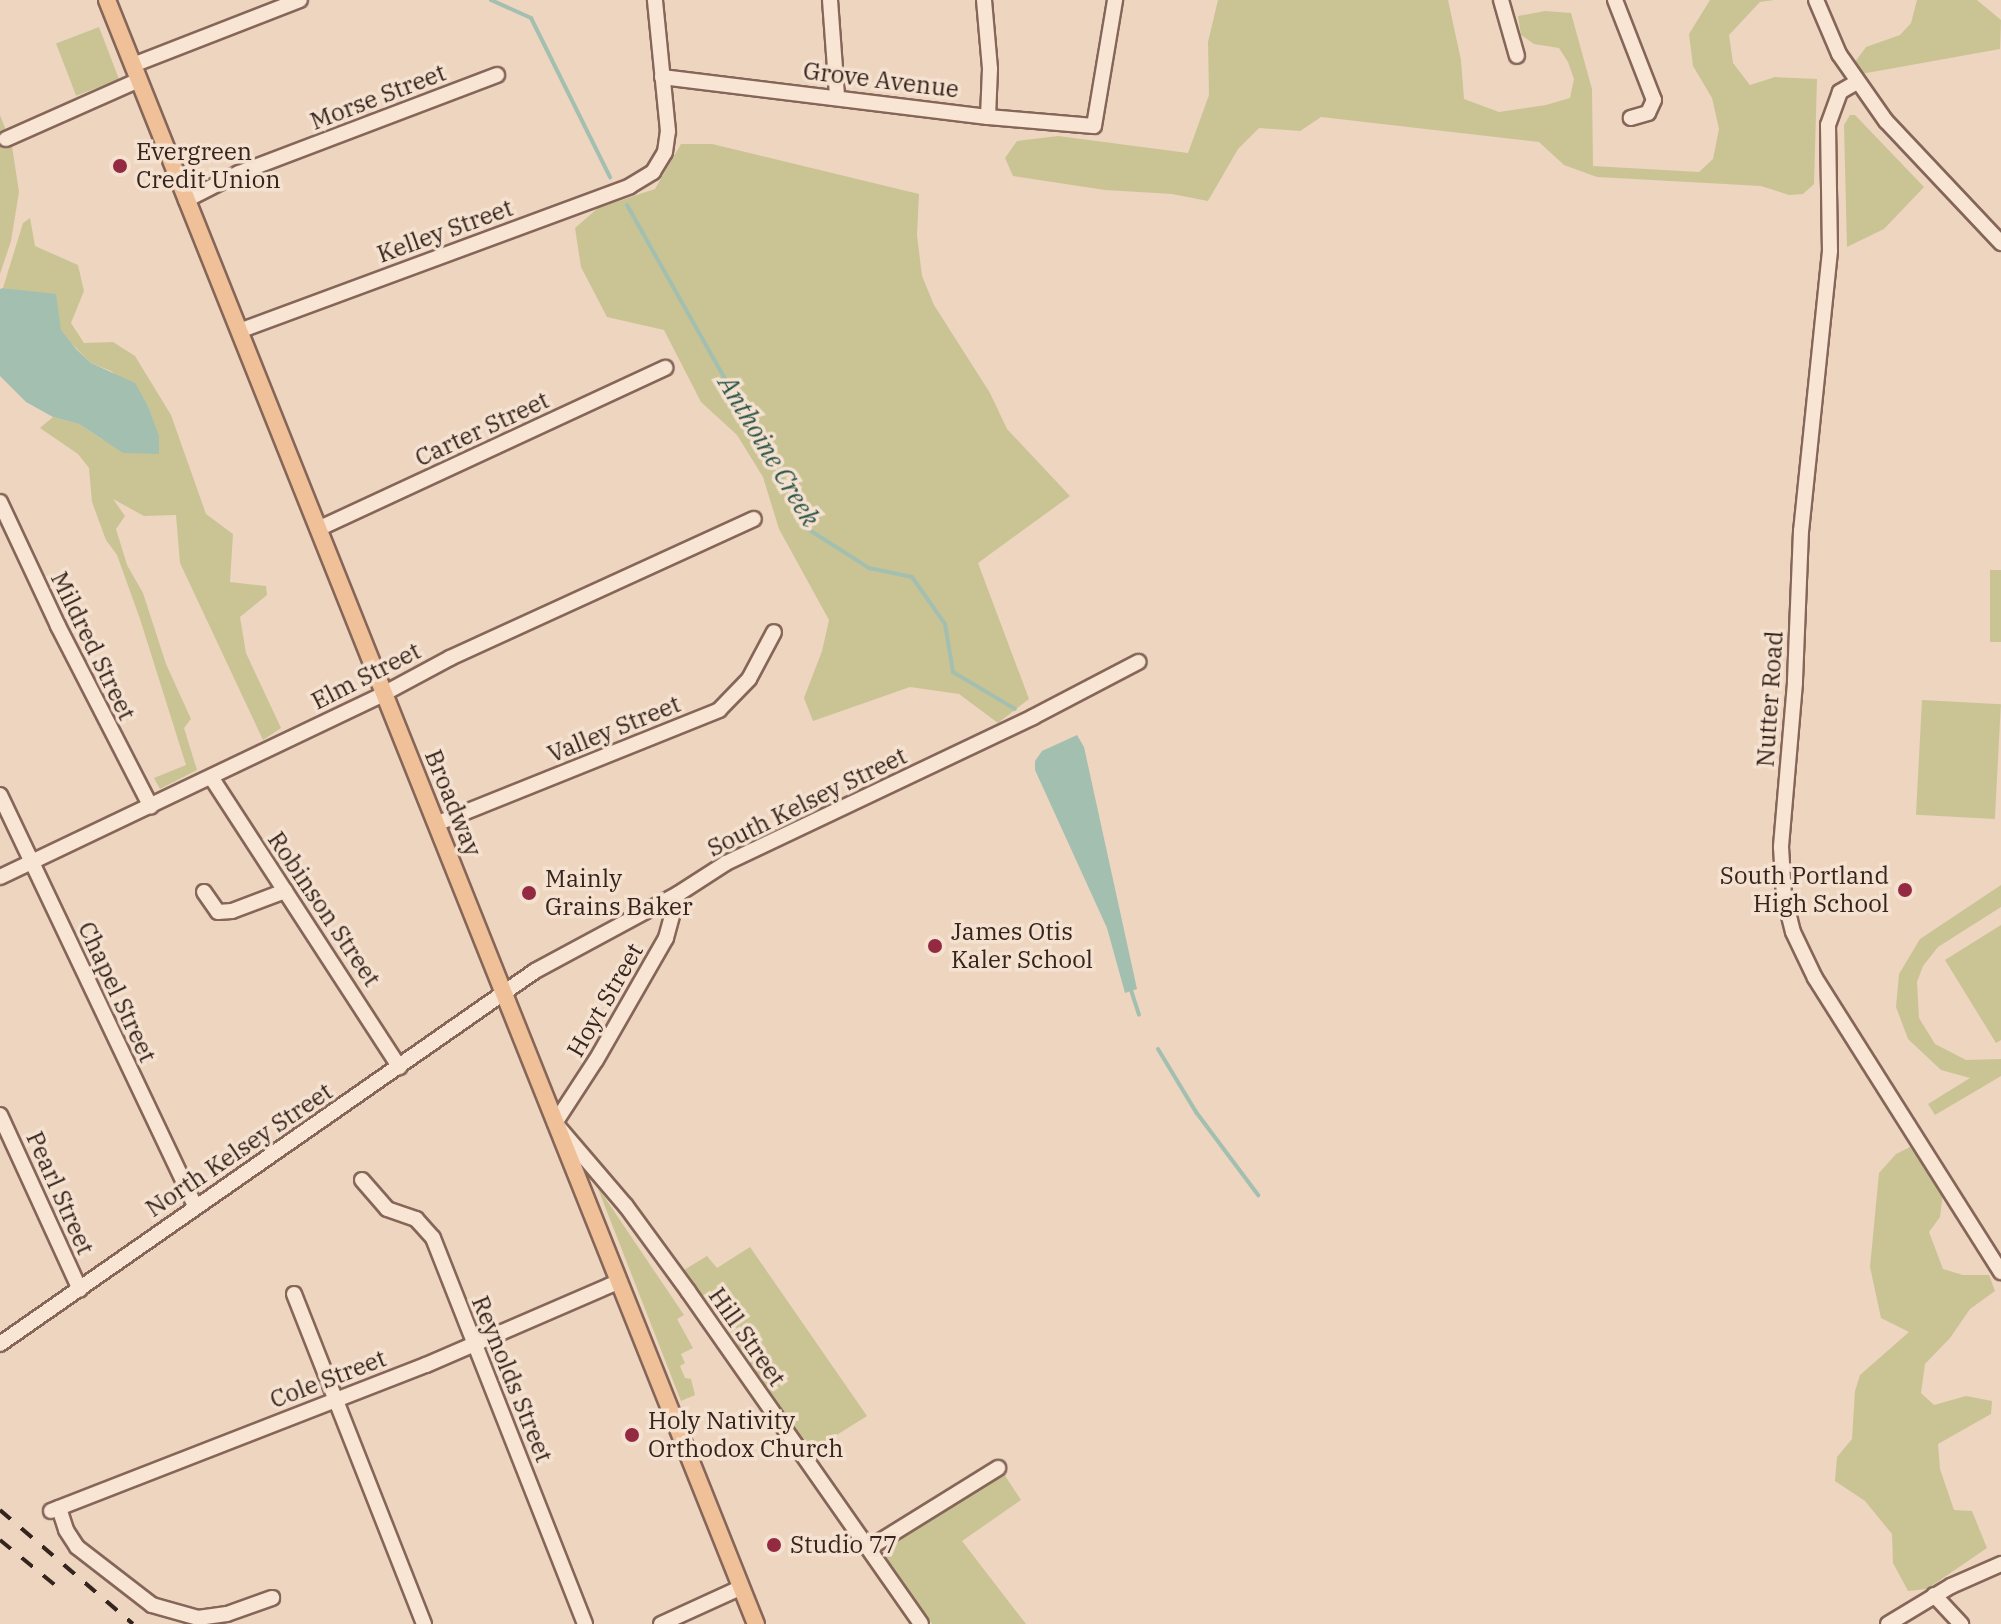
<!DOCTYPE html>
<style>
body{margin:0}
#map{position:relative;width:2001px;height:1624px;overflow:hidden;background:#edd5c0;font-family:"IBM Plex Serif",serif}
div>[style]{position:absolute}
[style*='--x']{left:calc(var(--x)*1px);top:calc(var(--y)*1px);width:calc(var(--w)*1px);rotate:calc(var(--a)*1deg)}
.green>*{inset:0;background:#cac495;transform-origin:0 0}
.water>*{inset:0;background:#a3bfb0}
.stream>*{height:4px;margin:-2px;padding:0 2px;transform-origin:2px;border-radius:2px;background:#a3bfb0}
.roads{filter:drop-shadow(2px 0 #856659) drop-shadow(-2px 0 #856659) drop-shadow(0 2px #856659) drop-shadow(0 -2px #856659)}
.minor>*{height:14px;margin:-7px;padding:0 7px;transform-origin:7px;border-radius:7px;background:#f8e5d3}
.major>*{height:16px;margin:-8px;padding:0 8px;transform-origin:8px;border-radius:8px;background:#f0c198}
.rail>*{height:4px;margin-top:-2px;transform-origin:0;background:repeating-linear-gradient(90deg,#35231d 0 14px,transparent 0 28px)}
.dots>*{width:22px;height:22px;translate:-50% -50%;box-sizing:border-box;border:4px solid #f4e1cf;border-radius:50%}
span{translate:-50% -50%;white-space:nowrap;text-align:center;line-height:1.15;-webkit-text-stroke:7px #f4e1cf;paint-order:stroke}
.street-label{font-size:24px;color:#35231d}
.poi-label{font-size:24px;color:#35231d}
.left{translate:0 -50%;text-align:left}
.right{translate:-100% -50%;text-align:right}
.water-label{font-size:26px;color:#2c5549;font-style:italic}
</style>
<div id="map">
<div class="green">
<i style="clip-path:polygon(1218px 0,1448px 0,1461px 60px,1464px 99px,1499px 112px,1546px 105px,1570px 98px,1574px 79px,1568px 62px,1559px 48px,1534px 44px,1521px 35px,1518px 16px,1545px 11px,1571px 13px,1592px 89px,1593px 166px,1699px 172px,1713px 159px,1719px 129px,1712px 98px,1693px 66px,1689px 34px,1710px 0,1774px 0,1760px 2px,1729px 35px,1733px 63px,1750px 85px,1775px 77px,1817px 79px,1814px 184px,1803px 194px,1789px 195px,1761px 186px,1597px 177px,1564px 165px,1539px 142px,1321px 117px,1300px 131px,1259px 128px,1238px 149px,1208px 201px,1172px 194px,1105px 190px,1013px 176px,1005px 158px,1017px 141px,1058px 136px,1188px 153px,1209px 95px,1208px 42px)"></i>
<i style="clip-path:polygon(1917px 0,1977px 0,2001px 20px,2000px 49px,1861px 74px,1855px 62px,1866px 47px,1900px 35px,1911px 23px)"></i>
<i style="left:99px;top:27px;width:56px;height:46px;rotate:69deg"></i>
<i style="clip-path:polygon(0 115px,12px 146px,19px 192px,11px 241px,0 274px)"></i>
<i style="clip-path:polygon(1850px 115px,1855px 115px,1924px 187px,1884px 229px,1847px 247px,1844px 125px)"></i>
<i style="clip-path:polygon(681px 144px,712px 144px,919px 194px,917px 235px,922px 276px,934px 305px,990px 393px,1007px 429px,1070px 496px,978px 563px,1029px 699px,998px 723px,959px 694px,910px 687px,813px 721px,804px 698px,822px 651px,829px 620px,779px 529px,763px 477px,737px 435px,701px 402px,664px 330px,607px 317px,581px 267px,575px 228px,598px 208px,655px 189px)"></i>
<i style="clip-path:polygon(30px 218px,35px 246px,78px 265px,84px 291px,71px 323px,84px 343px,113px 342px,135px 356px,171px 415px,206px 514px,233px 534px,230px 582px,266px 586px,267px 595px,240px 617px,246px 653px,281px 728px,263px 740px,180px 563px,176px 515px,144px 516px,113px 499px,125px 516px,116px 529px,127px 565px,143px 593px,166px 664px,191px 719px,184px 728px,197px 770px,160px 789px,154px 778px,186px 765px,140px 619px,117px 555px,106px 540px,92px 502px,89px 468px,78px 454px,40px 428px,53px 417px,79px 424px,103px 440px,159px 454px,158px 436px,148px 406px,111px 371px,91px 363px,18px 290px,3px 288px,23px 223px)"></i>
<i style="left:1990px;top:570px;width:11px;height:72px"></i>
<i style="left:1922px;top:700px;width:79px;height:115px;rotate:3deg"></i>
<i style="clip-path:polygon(2001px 885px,2001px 907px,1938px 947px,1923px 966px,1917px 982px,1919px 1018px,1935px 1044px,1966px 1060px,2001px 1059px,2001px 1076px,1935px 1115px,1928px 1104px,1970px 1078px,1941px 1070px,1908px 1039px,1896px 1007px,1899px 974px,1920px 939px)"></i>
<i style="clip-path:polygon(2001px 925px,2001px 1040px,1996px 1043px,1945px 960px)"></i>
<i style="clip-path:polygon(1910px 1147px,1944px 1185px,1940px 1217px,1929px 1232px,1943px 1269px,1963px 1275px,1989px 1275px,1995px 1291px,1970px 1309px,1950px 1338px,1925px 1364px,1921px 1393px,1934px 1405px,1966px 1396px,1992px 1401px,1991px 1414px,1938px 1444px,1940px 1469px,1954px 1510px,1972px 1511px,1987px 1548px,1927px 1589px,1908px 1591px,1893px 1563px,1892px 1534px,1865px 1501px,1835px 1481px,1837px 1457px,1852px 1439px,1855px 1391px,1860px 1375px,1909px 1332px,1881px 1318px,1870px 1267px,1879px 1173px,1896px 1154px)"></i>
<i style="clip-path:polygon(597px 1186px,684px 1315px,677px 1319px,693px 1348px,681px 1354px,685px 1363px,680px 1366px,685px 1378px,691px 1379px,695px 1395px,681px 1401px)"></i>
<i style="clip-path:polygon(750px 1247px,867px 1416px,811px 1451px,684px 1270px,707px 1256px,717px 1268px)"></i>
<i style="clip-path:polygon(1004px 1474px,1021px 1500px,962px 1541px,1026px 1624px,932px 1624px,883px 1553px,886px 1546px)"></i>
</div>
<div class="water">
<i style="clip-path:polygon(3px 288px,56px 294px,61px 330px,76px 349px,91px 363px,135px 383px,148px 406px,159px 436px,159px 454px,123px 453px,79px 424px,53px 417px,26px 402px,0 376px,0 289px)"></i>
<i style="clip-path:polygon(1077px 735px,1084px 747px,1137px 989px,1125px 993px,1107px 928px,1035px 770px,1035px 761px,1042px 751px)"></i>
</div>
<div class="stream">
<i style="--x:491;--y:0;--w:44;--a:24.2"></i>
<i style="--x:531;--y:18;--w:178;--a:63.6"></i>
<i style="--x:627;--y:205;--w:374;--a:60.6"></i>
<i style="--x:811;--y:531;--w:69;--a:32.5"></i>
<i style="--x:869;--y:568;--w:44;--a:11.8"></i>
<i style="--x:912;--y:577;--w:57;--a:54.9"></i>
<i style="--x:945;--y:624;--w:49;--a:80.5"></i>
<i style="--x:953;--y:672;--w:72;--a:30.8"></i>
<i style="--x:1130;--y:987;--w:29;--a:72"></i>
<i style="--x:1158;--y:1049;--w:74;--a:58.9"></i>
<i style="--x:1196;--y:1112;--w:104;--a:53.2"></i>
</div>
<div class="roads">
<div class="minor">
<i style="--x:830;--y:0;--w:96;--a:85.8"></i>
<i style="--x:984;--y:0;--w:69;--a:85"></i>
<i style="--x:990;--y:69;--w:48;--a:92.4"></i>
<i style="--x:1501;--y:0;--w:58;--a:74.1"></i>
<i style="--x:1615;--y:0;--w:107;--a:68.7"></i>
<i style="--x:1654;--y:100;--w:14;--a:115"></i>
<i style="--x:1648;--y:113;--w:18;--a:164"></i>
<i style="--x:1816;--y:0;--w:59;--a:66.9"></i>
<i style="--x:1839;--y:54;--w:82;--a:55"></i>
<i style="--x:1886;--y:121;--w:168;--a:46.7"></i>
<i style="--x:133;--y:65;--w:179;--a:-21.3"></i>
<i style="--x:662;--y:77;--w:328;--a:7"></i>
<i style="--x:988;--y:117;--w:106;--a:4.9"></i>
<i style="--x:1094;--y:126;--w:128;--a:-80.5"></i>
<i style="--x:1857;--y:82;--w:20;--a:150"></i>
<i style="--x:1840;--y:92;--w:35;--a:110"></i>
<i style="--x:1828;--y:125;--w:126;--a:89.1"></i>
<i style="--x:1830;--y:251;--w:281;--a:95.9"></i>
<i style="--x:1801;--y:531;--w:152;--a:92.3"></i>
<i style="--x:1795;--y:683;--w:165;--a:94.9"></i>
<i style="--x:1781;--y:847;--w:49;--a:86.5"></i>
<i style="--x:1784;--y:896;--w:37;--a:76"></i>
<i style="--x:1793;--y:932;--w:51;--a:64.4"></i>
<i style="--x:1815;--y:978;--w:348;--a:57.7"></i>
<i style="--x:6;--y:139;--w:145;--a:-23.9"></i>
<i style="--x:186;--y:200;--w:59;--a:-27"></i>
<i style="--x:239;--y:173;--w:276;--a:-20.8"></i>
<i style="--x:239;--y:331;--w:417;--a:-20.3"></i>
<i style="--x:630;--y:186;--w:27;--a:-31"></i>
<i style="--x:653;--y:172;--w:23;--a:-59"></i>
<i style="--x:665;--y:152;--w:21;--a:-82"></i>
<i style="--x:668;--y:131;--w:132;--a:-95.7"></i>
<i style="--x:0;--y:502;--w:137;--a:64.9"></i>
<i style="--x:58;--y:626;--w:203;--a:62.8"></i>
<i style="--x:318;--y:529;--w:383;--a:-24.9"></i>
<i style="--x:211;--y:777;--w:346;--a:57"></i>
<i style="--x:0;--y:795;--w:456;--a:64.6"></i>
<i style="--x:436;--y:824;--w:305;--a:-21.9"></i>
<i style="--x:719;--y:710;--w:43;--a:-45.9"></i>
<i style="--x:749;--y:679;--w:53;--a:-62"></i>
<i style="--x:0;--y:877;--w:424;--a:-25.5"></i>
<i style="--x:383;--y:694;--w:76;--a:-28.2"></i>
<i style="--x:450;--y:658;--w:334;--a:-24.6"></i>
<i style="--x:204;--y:892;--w:24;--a:55"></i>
<i style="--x:218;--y:912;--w:14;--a:-4"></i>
<i style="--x:232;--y:911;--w:57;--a:-20.7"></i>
<i style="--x:678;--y:894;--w:46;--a:105.3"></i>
<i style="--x:666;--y:938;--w:141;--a:119.8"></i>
<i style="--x:596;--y:1060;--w:75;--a:123.1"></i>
<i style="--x:555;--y:1123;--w:109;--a:49.5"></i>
<i style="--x:626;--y:1206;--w:105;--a:53.9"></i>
<i style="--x:688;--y:1291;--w:406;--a:55"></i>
<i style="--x:0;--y:1115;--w:192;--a:65.4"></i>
<i style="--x:362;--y:1180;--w:38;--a:49"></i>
<i style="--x:387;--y:1209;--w:31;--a:19"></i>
<i style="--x:416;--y:1219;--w:25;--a:48"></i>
<i style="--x:433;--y:1238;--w:415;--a:68.5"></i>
<i style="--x:294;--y:1294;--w:355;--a:68.5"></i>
<i style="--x:0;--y:1344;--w:652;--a:-34.88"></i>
<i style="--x:535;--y:971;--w:162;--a:-28.3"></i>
<i style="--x:678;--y:894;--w:57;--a:-32.9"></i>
<i style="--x:726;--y:863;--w:340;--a:-25.4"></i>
<i style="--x:1033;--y:717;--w:119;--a:-27.6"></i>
<i style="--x:59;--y:1508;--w:23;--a:72"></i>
<i style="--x:66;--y:1530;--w:20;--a:57"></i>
<i style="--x:77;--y:1547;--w:95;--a:37.7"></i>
<i style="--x:152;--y:1605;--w:48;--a:15.8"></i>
<i style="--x:198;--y:1618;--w:29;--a:-8"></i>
<i style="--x:227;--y:1614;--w:48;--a:-19.6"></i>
<i style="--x:51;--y:1511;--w:402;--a:-21.3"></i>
<i style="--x:426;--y:1365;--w:209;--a:-23.4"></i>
<i style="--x:869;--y:1548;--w:152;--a:-31.8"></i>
<i style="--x:1934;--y:1595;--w:40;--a:47"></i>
<i style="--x:661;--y:1624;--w:87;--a:-24.5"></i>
<i style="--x:1888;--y:1624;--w:74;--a:-31.1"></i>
<i style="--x:1951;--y:1586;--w:55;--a:-23.7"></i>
</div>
<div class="major">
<i style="--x:107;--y:0;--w:1749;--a:68.22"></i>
</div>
</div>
<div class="rail">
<i style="--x:0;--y:1510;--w:175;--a:40.6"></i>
<i style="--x:0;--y:1540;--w:71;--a:39.3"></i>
</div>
<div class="dots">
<i style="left:120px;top:166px;background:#932a42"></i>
<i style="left:1905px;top:890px;background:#932a42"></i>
<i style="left:529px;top:893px;background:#932a42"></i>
<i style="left:935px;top:946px;background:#932a42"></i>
<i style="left:632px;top:1435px;background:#932a42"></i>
<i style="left:774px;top:1545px;background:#932a42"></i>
</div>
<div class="street-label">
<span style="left:881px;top:80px;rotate:7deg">Grove Avenue</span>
<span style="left:378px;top:97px;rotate:-21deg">Morse Street</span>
<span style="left:445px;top:231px;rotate:-20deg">Kelley Street</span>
<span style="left:482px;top:429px;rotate:-25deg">Carter Street</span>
<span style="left:93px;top:646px;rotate:64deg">Mildred Street</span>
<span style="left:366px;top:676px;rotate:-27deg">Elm Street</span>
<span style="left:1770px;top:699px;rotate:-86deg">Nutter Road</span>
<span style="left:614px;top:729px;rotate:-22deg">Valley Street</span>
<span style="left:807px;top:802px;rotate:-26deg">South Kelsey Street</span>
<span style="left:453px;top:803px;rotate:68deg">Broadway</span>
<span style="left:324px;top:909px;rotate:56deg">Robinson Street</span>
<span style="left:117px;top:992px;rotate:65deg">Chapel Street</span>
<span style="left:605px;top:1000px;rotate:-60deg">Hoyt Street</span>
<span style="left:239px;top:1150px;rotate:-34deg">North Kelsey Street</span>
<span style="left:60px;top:1193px;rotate:66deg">Pearl Street</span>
<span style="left:747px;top:1337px;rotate:55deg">Hill Street</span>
<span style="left:328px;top:1379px;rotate:-21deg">Cole Street</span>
<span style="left:512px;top:1379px;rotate:68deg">Reynolds Street</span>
</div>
<div class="poi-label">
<span class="left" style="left:136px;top:166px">Evergreen<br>Credit Union</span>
<span class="right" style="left:1889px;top:890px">South Portland<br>High School</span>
<span class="left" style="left:545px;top:893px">Mainly<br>Grains Baker</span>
<span class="left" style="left:951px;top:946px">James Otis<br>Kaler School</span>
<span class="left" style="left:648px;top:1435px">Holy Nativity<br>Orthodox Church</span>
<span class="left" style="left:790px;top:1545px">Studio 77</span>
</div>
<div class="water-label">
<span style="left:769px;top:451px;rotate:59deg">Anthoine Creek</span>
</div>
</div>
